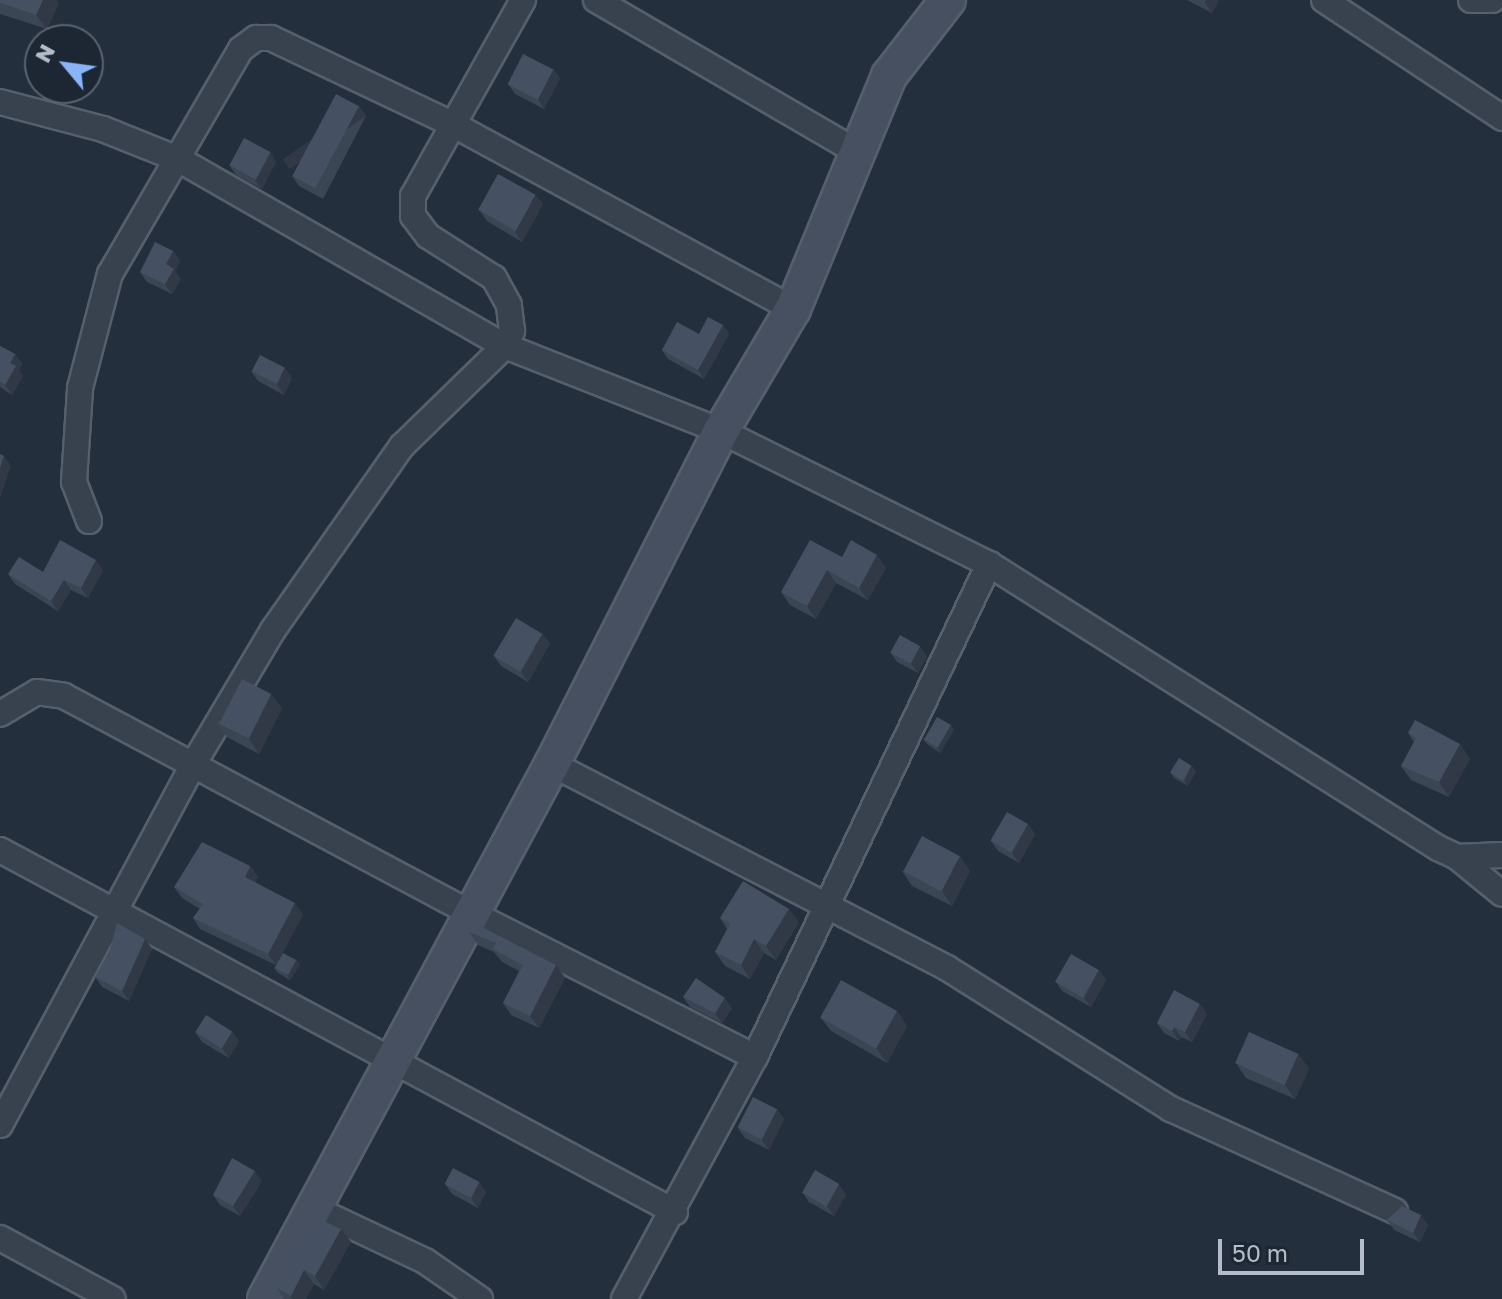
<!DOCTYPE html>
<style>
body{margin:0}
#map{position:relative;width:1502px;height:1299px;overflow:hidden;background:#242f3e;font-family:"Golos Text",sans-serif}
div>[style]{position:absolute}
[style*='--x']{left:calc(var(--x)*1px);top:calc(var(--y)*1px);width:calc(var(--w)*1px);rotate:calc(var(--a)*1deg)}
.roads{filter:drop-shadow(2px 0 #565f6c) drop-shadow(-2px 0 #565f6c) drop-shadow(0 2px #565f6c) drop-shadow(0 -2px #565f6c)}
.street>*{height:24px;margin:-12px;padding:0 12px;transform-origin:12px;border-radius:12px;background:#38414e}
.secondary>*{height:34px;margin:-17px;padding:0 17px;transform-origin:17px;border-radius:17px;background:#465061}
.wall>*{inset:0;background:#3b4654}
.shaded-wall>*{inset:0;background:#303945;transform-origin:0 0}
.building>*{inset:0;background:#455162;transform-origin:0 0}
span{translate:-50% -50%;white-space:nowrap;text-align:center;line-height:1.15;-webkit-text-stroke:8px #1d2633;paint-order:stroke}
.north{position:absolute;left:24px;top:24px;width:80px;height:80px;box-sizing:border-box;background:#1d2633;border:2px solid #59626f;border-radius:50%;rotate:299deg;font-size:22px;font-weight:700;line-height:32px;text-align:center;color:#b4bcc9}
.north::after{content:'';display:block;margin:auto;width:28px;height:36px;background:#8ab4f8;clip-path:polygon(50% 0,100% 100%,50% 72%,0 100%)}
.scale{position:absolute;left:1218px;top:1239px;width:146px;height:36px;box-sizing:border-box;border:4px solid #b4bcc9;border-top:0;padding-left:10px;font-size:24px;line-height:28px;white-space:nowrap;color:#b4bcc9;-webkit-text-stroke:6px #1d2633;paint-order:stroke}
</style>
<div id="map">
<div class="roads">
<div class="street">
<i style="--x:596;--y:0;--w:300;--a:30.2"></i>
<i style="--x:1324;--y:0;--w:214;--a:33.5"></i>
<i style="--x:1471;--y:0;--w:21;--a:0"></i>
<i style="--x:0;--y:102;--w:106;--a:14.7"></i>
<i style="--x:103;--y:129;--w:81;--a:21.8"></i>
<i style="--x:178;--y:159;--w:377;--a:29.8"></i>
<i style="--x:505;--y:346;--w:232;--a:21.5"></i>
<i style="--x:721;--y:431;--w:299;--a:26.4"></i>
<i style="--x:989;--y:564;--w:531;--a:32.31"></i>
<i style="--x:1438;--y:848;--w:21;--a:25"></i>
<i style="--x:1457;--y:857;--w:45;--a:-2.5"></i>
<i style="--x:89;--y:521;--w:42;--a:-111"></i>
<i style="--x:74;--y:482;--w:94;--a:-86.3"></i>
<i style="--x:80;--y:388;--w:118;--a:-75.3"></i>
<i style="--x:110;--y:274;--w:260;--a:-59.8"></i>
<i style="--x:241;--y:49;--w:19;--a:-36"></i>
<i style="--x:256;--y:38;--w:15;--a:0"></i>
<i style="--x:271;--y:38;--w:203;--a:25.4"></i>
<i style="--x:454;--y:125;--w:386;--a:28.5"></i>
<i style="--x:0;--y:714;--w:43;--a:-30.7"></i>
<i style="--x:37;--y:692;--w:27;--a:8"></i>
<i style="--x:64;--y:696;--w:463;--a:28.1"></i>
<i style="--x:473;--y:914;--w:316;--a:26.9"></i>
<i style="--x:552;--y:764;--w:445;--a:27.3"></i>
<i style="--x:947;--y:968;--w:265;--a:32.2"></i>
<i style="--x:1171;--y:1109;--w:246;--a:24.5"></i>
<i style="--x:0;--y:850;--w:766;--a:28.2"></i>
<i style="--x:1457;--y:857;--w:58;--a:39.4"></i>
<i style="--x:0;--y:1125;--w:411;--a:-61.8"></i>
<i style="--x:194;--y:763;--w:155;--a:-59.3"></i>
<i style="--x:273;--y:630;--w:225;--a:-55"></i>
<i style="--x:402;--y:446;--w:144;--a:-44.2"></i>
<i style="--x:505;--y:346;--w:17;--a:-65"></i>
<i style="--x:512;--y:331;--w:26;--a:-97"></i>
<i style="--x:509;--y:305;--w:31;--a:-119"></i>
<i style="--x:494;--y:278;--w:78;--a:-147.5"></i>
<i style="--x:428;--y:236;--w:25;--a:-127"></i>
<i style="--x:413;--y:216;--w:20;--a:-90"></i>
<i style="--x:413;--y:196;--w:225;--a:-60.7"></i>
<i style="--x:315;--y:1209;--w:122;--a:25.3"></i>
<i style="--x:425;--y:1261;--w:67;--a:34.6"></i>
<i style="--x:0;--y:1238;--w:128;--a:28.4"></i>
<i style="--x:624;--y:1299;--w:275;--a:-61.6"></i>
<i style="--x:755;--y:1057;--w:546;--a:-64.61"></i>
</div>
<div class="secondary">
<i style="--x:265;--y:1299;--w:607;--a:-61.79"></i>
<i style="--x:552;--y:764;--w:373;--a:-63.1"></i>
<i style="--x:721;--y:431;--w:142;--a:-59.5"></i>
<i style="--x:793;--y:309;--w:252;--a:-67.6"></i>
<i style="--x:889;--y:76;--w:96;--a:-52.2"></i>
</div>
</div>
<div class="wall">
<i style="clip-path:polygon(0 0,59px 3px,47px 29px,0 14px)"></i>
<i style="clip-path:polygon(1187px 0,1219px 0,1212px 13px)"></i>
<i style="clip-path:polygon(553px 69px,560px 78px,544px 109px,515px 94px,508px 84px)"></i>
<i style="clip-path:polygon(359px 106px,366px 116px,323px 199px,299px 186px,292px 176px)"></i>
<i style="clip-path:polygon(270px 152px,276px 162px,262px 189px,236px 175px,229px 165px)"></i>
<i style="clip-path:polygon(543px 204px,522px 242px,487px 221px,480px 211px)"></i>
<i style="clip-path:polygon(173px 251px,180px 261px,175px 271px,181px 279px,172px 294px,147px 282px,140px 272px)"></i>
<i style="clip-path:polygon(723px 325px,729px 334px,704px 379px,668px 359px,662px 350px)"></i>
<i style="clip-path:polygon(0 346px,15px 354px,22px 364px,19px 370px,23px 376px,12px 395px,0 387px)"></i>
<i style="clip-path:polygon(251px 371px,292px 378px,284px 395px,258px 381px)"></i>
<i style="clip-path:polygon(842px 557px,886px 568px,868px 600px,836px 583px,816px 619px,790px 605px,781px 592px)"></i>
<i style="clip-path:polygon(103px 570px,88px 598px,71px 590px,58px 611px,15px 584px,8px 574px)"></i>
<i style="clip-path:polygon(550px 644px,528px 682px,501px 666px,494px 656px)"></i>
<i style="clip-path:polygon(890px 652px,927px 656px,918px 673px,897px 662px)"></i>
<i style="clip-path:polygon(282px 708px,259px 754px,227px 737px,216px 722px)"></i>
<i style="clip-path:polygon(951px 725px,954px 730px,940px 753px,927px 744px,923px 739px)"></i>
<i style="clip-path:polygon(1408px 733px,1460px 744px,1470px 759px,1449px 797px,1411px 780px,1401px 766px,1414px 742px)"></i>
<i style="clip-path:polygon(1196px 771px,1188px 786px,1174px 778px,1171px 773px)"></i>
<i style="clip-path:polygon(1028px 824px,1035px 834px,1019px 863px,998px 851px,991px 841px)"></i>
<i style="clip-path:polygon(250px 866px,258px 877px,255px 882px,303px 914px,279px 960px,296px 960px,300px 965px,290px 980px,278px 973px,274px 968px,276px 965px,200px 929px,193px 918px,200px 909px,182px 898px,174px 887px)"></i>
<i style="clip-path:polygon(902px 871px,970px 871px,952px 906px,912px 886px)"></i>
<i style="clip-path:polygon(720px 918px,799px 922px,776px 960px,764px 953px,750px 979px,725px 966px,715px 952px,727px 929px)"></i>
<i style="clip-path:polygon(469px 932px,556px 965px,565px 978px,539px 1028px,511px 1015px,503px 1003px,519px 971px,502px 962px,494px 952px,478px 945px)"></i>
<i style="clip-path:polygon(145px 939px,152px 949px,129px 1001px,102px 987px,95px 977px)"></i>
<i style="clip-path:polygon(1099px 970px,1106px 980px,1091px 1007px,1062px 991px,1056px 982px)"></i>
<i style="clip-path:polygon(683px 997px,732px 1008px,722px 1023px,690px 1007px)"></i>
<i style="clip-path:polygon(897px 1011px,907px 1026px,887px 1063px,831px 1031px,820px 1017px)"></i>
<i style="clip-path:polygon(1207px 1014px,1192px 1042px,1181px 1037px,1179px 1041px,1164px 1033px,1157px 1023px)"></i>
<i style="clip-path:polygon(195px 1032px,239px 1041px,229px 1058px,202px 1042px)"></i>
<i style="clip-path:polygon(1298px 1054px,1309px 1069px,1295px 1099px,1246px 1078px,1236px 1063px)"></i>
<i style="clip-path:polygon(777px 1109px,784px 1119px,769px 1150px,745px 1138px,738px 1128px)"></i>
<i style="clip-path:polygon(262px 1181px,240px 1216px,220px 1205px,213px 1195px)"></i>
<i style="clip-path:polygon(445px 1184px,486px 1192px,478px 1208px,452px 1194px)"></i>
<i style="clip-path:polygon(802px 1192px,846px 1194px,834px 1216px,809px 1202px)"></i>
<i style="clip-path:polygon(1421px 1215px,1428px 1225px,1420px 1242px,1394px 1230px,1387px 1220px)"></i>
<i style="clip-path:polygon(341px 1229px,351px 1242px,324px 1290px,314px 1284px,306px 1299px,284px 1299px,277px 1288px)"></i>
</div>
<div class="shaded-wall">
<i style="clip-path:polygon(43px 0,57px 0,59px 3px,47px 29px,36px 15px)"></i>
<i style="clip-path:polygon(1206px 0,1219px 0,1212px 13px,1205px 3px)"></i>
<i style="clip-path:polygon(553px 69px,560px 78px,544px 109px,538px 99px)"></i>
<i style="left:359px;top:106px;width:12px;height:93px;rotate:55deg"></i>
<i style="clip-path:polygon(270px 152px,276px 162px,262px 189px,255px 180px)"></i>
<i style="clip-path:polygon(536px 195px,543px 204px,522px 242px,515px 232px)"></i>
<i style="clip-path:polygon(173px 251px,180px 261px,175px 271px,181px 279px,172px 294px,165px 284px,166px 264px)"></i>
<i style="clip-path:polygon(723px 325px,729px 334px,704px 379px,698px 370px)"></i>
<i style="clip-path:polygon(15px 354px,22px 364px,19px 370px,23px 376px,12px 395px,5px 385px,10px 363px)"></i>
<i style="clip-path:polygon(285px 368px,292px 378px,284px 395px,277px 385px)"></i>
<i style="clip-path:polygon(4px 456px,11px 466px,0 498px,0 468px)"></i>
<i style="clip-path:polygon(877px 555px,886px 568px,868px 600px,859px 588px)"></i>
<i style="clip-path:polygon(96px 560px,103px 570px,88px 598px,81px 588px)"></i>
<i style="clip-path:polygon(827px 570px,836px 583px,816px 619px,807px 606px)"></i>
<i style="clip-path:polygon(64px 580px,71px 590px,58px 611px,51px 601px)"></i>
<i style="clip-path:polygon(543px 634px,550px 644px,528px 682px,521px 672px)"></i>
<i style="clip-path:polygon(920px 646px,927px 656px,918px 673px,911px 664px)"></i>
<i style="clip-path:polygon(271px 694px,282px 708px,259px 754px,249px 739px)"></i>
<i style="clip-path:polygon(951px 725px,954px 730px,940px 753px,937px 748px)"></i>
<i style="clip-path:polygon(1460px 744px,1470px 759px,1449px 797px,1439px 782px)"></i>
<i style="clip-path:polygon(1192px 766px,1196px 771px,1188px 786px,1184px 781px)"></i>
<i style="clip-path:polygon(1028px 824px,1035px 834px,1019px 863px,1012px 853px)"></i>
<i style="clip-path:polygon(960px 856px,970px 871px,952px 906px,942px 891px)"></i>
<i style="clip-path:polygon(250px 866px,258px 877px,253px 888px,245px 877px)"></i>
<i style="clip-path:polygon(295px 903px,303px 914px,276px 965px,268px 954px)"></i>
<i style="clip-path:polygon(789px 909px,799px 922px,776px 960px,766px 946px)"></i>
<i style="clip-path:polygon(145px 939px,152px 949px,129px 1001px,122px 991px)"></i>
<i style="clip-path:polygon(754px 939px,764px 953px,750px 979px,741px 965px)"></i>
<i style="clip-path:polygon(296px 960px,300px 965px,290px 980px,287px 975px)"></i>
<i style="clip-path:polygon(556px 965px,565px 978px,539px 1028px,530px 1016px)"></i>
<i style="clip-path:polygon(1099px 970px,1106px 980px,1091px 1007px,1084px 998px)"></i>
<i style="clip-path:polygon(725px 998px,732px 1008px,722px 1023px,715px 1013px)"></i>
<i style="clip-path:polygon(1200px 1004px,1207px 1014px,1192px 1042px,1185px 1032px)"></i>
<i style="clip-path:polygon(897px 1011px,907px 1026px,887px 1063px,876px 1048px)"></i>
<i style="clip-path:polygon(1174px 1027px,1181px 1037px,1179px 1041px,1172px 1031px)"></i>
<i style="clip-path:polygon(232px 1031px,239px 1041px,229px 1058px,222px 1048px)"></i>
<i style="clip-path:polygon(1298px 1054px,1309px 1069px,1295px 1099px,1285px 1085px)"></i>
<i style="clip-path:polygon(777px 1109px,784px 1119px,769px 1150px,762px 1140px)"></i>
<i style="clip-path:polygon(255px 1171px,262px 1181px,240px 1216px,233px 1206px)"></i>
<i style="clip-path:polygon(479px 1182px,486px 1192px,478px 1208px,471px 1198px)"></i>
<i style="clip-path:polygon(839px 1184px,846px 1194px,834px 1216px,827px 1206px)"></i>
<i style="clip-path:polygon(1421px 1215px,1428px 1225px,1420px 1242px,1413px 1233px)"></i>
<i style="clip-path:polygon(341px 1229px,351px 1242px,324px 1290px,315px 1276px)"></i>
<i style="clip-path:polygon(304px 1270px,314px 1284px,306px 1299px,293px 1299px,291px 1296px)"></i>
</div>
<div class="building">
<i style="clip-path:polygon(0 0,43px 0,36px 15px,0 3px)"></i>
<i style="left:523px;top:54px;width:34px;height:34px;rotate:27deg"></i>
<i style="left:336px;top:94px;width:26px;height:93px;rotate:28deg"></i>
<i style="left:244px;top:138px;width:30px;height:31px;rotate:28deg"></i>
<i style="left:498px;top:174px;width:43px;height:41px;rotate:29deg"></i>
<i style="clip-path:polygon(155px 242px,173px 251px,166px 264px,174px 269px,165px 284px,140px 272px)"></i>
<i style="clip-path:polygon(708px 317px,723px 325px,698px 370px,662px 350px,677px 322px,699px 334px)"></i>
<i style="clip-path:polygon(0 346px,15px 354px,10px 363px,16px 366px,5px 385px,0 381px)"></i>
<i style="left:260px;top:355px;width:28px;height:18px;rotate:27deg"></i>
<i style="clip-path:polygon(0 454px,4px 456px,0 468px)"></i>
<i style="clip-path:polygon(60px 540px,96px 560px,81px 588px,64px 580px,51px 601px,8px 574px,19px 557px,43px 572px)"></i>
<i style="clip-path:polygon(810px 540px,842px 557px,851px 540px,877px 555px,859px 588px,827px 570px,807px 606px,781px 592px)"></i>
<i style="left:516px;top:618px;width:31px;height:44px;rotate:31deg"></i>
<i style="left:900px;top:635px;width:23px;height:20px;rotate:29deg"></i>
<i style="left:242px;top:679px;width:33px;height:50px;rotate:27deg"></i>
<i style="left:937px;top:717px;width:16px;height:26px;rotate:30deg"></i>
<i style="clip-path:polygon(1415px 720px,1460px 744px,1439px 782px,1401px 766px,1416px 738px,1408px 733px)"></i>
<i style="left:1179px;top:758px;width:15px;height:17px;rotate:32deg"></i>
<i style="left:1007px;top:812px;width:24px;height:33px;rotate:30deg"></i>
<i style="left:922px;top:836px;width:43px;height:40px;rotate:28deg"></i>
<i style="clip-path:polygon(202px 842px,250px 866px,245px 877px,295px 903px,268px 954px,193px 918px,203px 904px,174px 887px)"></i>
<i style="clip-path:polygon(743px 881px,789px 909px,766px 946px,754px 939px,741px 965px,715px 952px,730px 924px,720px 918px)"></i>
<i style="clip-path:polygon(117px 923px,145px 939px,122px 991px,95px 977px,110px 950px)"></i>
<i style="clip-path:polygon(474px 923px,556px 965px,530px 1016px,503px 1003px,523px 965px,493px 949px,496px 943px,469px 932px)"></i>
<i style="left:283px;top:953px;width:15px;height:17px;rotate:28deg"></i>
<i style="left:1071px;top:954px;width:32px;height:32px;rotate:30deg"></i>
<i style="clip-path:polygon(696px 978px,725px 998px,715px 1013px,683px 997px)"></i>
<i style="left:841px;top:980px;width:64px;height:43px;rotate:29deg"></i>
<i style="clip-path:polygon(1174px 990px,1200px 1004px,1185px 1032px,1174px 1027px,1172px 1031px,1157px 1023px)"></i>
<i style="left:206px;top:1015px;width:31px;height:20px;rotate:32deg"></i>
<i style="left:1249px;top:1032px;width:54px;height:34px;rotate:24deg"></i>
<i style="left:753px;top:1097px;width:27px;height:34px;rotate:27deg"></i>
<i style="clip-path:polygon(232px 1158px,255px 1171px,233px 1206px,213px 1195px)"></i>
<i style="left:453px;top:1168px;width:30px;height:18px;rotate:28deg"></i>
<i style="left:815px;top:1170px;width:28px;height:26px;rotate:30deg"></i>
<i style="clip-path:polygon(1402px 1206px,1421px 1215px,1413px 1233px,1387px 1220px)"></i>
<i style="clip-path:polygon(315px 1217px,341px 1229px,315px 1276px,304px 1270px,291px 1296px,277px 1288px)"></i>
</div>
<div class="north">N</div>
<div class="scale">50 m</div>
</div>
